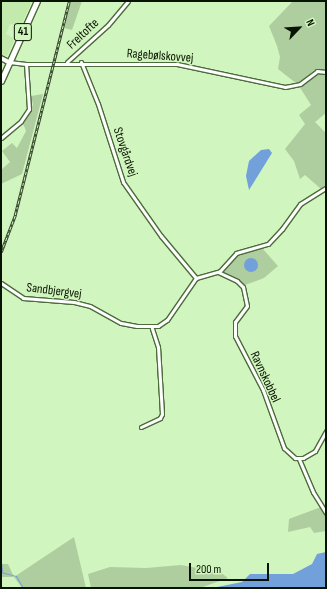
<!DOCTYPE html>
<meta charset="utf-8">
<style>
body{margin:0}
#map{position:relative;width:327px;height:589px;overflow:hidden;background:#d1f5be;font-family:"Sofia Sans Condensed",sans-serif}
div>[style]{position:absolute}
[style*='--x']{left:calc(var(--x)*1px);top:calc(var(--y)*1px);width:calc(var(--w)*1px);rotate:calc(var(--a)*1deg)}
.built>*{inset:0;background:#c3eaad}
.green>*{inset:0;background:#afce9f}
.water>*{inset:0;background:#72a0db}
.round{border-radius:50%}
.stream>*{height:1px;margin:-0.5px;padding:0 0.5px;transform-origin:0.5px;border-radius:0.5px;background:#72a0db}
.roads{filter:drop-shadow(1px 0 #4c6b3b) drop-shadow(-1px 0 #4c6b3b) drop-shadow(0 1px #4c6b3b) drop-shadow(0 -1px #4c6b3b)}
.minor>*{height:3px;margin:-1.5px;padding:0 1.5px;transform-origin:1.5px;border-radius:1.5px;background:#fff}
.tertiary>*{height:3.5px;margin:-1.75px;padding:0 1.75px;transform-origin:1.75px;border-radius:1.75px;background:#fff}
.primary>*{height:4.5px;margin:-2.25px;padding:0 2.25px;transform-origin:2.25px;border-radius:2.25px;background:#fff}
.rail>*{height:2.5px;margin-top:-1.25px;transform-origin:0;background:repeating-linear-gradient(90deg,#d1f5be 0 3px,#32432a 0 6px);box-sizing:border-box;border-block:1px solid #32432a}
span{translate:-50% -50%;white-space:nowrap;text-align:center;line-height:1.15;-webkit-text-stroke:3px #d1f5be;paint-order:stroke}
.shield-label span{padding:1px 3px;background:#d1f5be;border:1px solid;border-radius:3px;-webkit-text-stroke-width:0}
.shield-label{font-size:12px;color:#081403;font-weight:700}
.street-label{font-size:13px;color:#081403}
.frame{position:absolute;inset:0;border:2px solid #081403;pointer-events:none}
.north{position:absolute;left:279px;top:8px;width:40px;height:40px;-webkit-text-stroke:3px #d1f5be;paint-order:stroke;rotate:65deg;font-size:11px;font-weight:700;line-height:16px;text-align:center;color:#081403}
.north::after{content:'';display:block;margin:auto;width:14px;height:18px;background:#081403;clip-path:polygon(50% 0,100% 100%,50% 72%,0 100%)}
.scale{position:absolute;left:189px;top:563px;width:80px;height:18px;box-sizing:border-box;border:2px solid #081403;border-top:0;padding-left:5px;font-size:12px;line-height:14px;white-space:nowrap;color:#081403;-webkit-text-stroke:3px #d1f5be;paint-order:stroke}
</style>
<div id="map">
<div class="built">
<i style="clip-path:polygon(1px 1px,32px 1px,21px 26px,10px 24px,6px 34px,15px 39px,7px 56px,1px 55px)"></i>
</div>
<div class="green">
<i style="clip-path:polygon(71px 1px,82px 1px,72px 30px,64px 28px)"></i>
<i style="clip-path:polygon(293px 1px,326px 1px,326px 71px,316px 69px,297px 84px,278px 69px,280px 57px,277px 46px,269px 26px)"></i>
<i style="clip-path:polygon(320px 72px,326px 74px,326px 113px,315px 122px,326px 133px,326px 184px,321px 189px,305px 175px,300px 179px,294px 161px,285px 149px,305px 124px,299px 115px,311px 105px,299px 86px)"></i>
<i style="clip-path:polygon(43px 94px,22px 174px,1px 184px,1px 170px,10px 162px,2px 151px,12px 143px,17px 148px,26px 131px,22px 121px,33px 105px,31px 96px)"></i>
<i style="clip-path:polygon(262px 248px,278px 266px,264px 278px,245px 285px,223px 273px,233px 257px,240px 253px)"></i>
<i style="clip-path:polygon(321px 507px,326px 514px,326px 531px,314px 533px,310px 527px,288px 532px,289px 519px)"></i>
<i style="clip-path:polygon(74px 537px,86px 588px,22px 588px,14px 577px,1px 577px,1px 564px,8px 564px,14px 577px)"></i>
<i style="clip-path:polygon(181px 565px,220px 572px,228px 578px,200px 588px,91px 588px,88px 574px,110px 567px,146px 568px)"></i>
</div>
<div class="water">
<i style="clip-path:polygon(269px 149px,272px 153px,249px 190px,246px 176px,249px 161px,261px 150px)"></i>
<i class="round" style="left:244px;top:258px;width:14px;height:14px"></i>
<i style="clip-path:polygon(326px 552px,326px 588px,212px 588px,242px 582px,250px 574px,293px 574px,312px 564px,317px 554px)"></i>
</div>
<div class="stream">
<i style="--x:1;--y:562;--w:9;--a:84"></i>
<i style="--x:1;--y:572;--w:16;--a:15"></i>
<i style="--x:16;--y:576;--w:14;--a:60"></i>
<i style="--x:63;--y:588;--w:55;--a:0"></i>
<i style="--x:125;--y:588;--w:54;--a:0"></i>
</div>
<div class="roads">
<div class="minor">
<i style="--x:9;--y:62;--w:17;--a:7"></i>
<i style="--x:26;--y:64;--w:151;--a:0"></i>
<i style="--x:177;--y:64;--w:110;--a:12"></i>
<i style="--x:285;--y:87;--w:15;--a:-11"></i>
<i style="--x:300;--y:84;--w:21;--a:-37"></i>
<i style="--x:317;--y:71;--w:9;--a:6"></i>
<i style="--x:67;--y:62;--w:55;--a:-42.1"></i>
<i style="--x:108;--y:25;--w:31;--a:-50"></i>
<i style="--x:81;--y:62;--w:45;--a:68"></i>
<i style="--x:98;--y:104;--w:82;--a:72.2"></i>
<i style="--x:123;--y:182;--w:66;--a:54.9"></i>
<i style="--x:161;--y:236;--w:55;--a:50.2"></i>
<i style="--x:1;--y:138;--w:26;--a:-40"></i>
<i style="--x:21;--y:121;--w:14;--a:-56"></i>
<i style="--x:29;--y:109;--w:45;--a:-93.8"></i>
<i style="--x:218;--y:272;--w:21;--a:25"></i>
<i style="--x:237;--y:281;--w:8;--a:45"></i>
<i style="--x:243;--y:287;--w:19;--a:78"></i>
<i style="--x:247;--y:306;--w:20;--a:127"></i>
<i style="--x:235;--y:322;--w:14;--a:90"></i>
<i style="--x:235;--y:336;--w:61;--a:62.6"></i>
<i style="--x:263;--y:390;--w:62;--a:70.1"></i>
<i style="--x:284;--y:448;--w:15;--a:42"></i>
<i style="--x:295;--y:458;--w:8;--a:0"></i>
<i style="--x:303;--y:458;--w:14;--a:-30"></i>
<i style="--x:315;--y:451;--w:23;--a:-61"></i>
<i style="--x:1;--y:283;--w:27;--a:34"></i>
<i style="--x:23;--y:298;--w:51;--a:4.5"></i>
<i style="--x:74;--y:302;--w:16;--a:14"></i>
<i style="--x:90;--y:306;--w:35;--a:29"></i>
<i style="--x:121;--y:323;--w:16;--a:11"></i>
<i style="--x:137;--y:326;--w:21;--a:0"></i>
<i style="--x:158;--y:326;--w:11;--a:-34"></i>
<i style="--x:167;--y:320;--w:51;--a:-55.4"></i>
<i style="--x:196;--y:278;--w:25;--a:-16"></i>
<i style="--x:220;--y:271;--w:24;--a:-48"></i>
<i style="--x:236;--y:253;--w:33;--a:-16"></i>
<i style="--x:268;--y:244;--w:21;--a:-47"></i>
<i style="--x:282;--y:229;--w:31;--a:-54"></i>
<i style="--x:300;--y:204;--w:31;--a:-32"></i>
<i style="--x:141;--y:427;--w:21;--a:-25"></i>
<i style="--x:160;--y:418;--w:4;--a:-63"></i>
<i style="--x:162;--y:414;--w:67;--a:-93.4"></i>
<i style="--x:158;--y:347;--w:20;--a:-108"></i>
<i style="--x:299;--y:459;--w:36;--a:67"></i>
<i style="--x:313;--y:492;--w:25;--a:58"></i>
</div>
<div class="tertiary">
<i style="--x:1;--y:58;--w:7;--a:27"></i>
</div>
<div class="primary">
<i style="--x:1;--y:81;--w:88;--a:-65.8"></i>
</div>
</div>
<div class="rail">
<i style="--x:1;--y:252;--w:40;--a:-69"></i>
<i style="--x:15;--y:215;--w:221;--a:-75.8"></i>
</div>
<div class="shield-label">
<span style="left:23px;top:32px">41</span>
</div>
<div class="street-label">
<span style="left:83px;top:34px;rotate:-43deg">Freltofte</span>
<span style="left:160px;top:56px;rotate:4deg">Ragebølskovvej</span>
<span style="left:125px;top:152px;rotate:71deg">Stovgårdvej</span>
<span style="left:54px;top:291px;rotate:7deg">Sandbjergvej</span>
<span style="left:265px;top:377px;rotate:65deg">Ravnskobbel</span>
</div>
<div class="frame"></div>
<div class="north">N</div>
<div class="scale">200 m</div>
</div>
